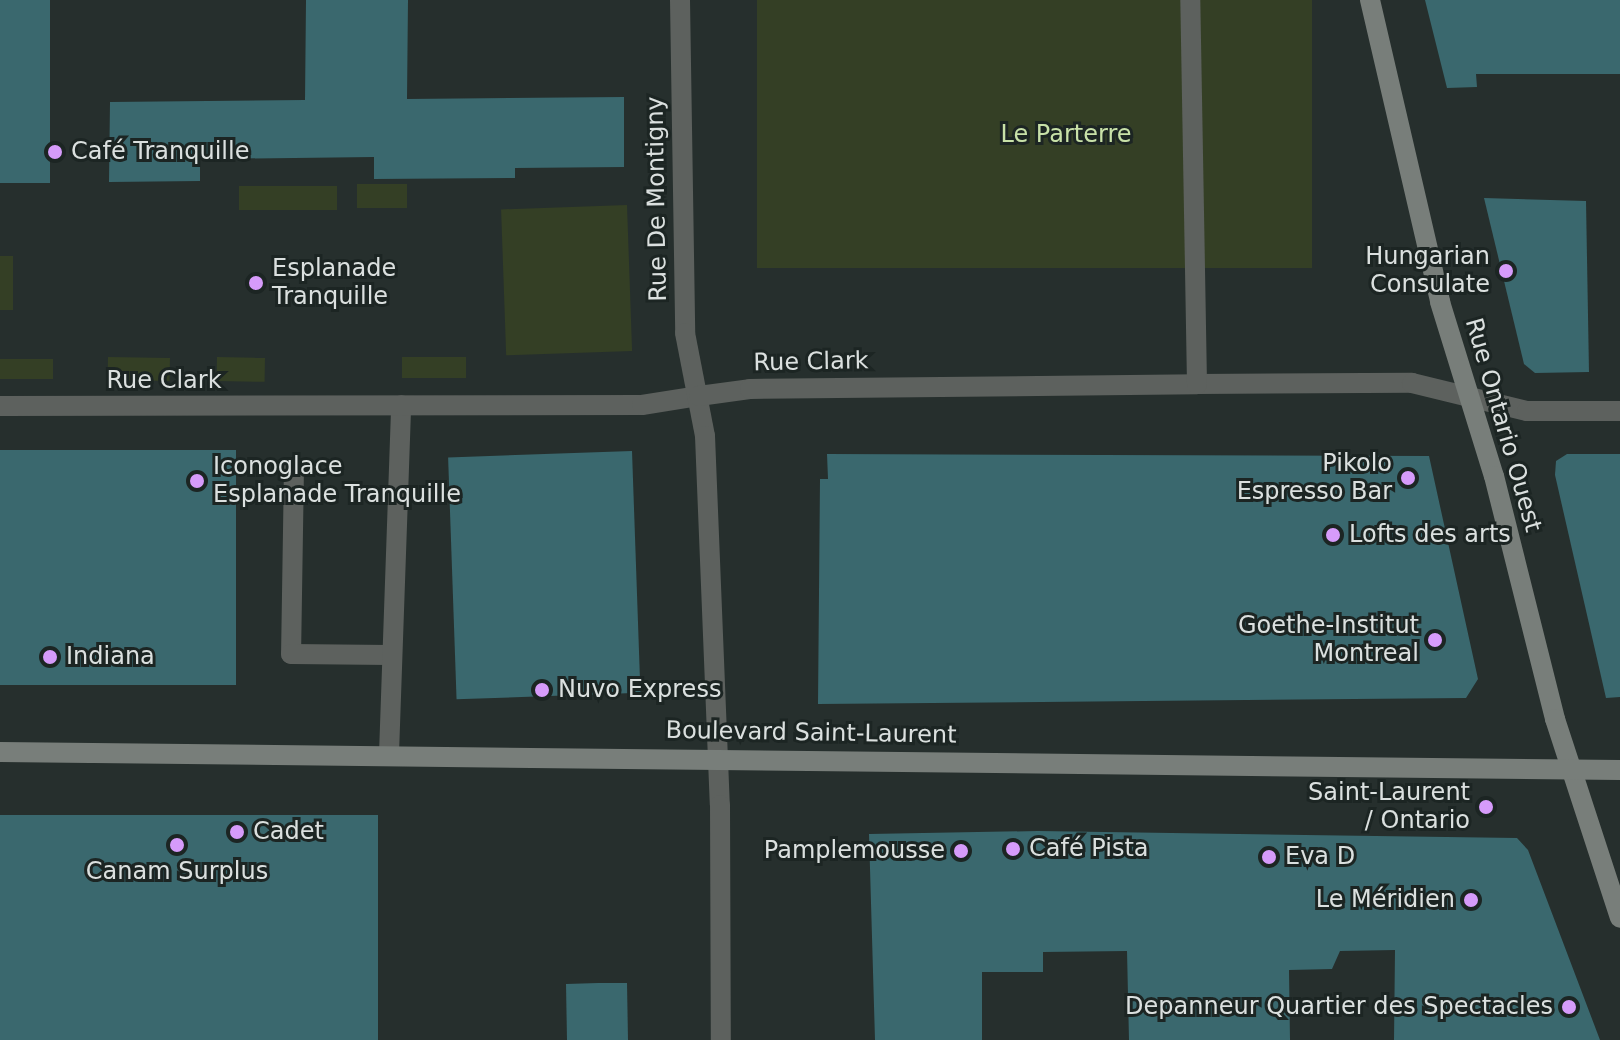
<!DOCTYPE html>
<meta charset="utf-8">
<style>
body{margin:0}
#map{position:relative;width:1620px;height:1040px;overflow:hidden;background:#262f2d;font-family:"DejaVu Sans",sans-serif}
div>[style]{position:absolute}
[style*='--x']{left:calc(var(--x)*1px);top:calc(var(--y)*1px);width:calc(var(--w)*1px);rotate:calc(var(--a)*1deg)}
.green>*{inset:0;background:#343f25;transform-origin:0 0}
.building>*{inset:0;background:#3a686e;transform-origin:0 0}
.service>*{height:20px;margin:-10px;padding:0 10px;transform-origin:10px;border-radius:10px;background:#5d615e}
.minor>*{height:20px;margin:-10px;padding:0 10px;transform-origin:10px;border-radius:10px;background:#5d615e}
.tertiary>*{height:20px;margin:-10px;padding:0 10px;transform-origin:10px;border-radius:10px;background:#5d615e}
.secondary>*{height:20px;margin:-10px;padding:0 10px;transform-origin:10px;border-radius:10px;background:#787e7a}
.dots>*{width:22px;height:22px;translate:-50% -50%;box-sizing:border-box;border:4px solid #1c2523;border-radius:50%}
span{translate:-50% -50%;white-space:nowrap;text-align:center;line-height:1.15;-webkit-text-stroke:6px #1c2523;paint-order:stroke}
.park-label{font-size:24px;color:#c8e1a8}
.poi-label{font-size:24px;color:#dbe0df}
.left{translate:0 -50%;text-align:left}
.right{translate:-100% -50%;text-align:right}
.street-label{font-size:24px;color:#dbe0df}
</style>
<div id="map">
<div class="green">
<i style="left:757px;top:0;width:555px;height:268px"></i>
<i style="left:407px;top:184px;width:24px;height:50px;rotate:90deg"></i>
<i style="left:239px;top:186px;width:98px;height:24px"></i>
<i style="left:627px;top:205px;width:146px;height:126px;rotate:88deg"></i>
<i style="left:0;top:256px;width:13px;height:54px"></i>
<i style="left:108px;top:357px;width:62px;height:23px;rotate:1deg"></i>
<i style="left:217px;top:357px;width:48px;height:24px;rotate:1deg"></i>
<i style="left:466px;top:357px;width:21px;height:64px;rotate:90deg"></i>
<i style="left:0;top:359px;width:53px;height:20px"></i>
</div>
<div class="building">
<i style="left:0;top:0;width:50px;height:183px"></i>
<i style="clip-path:polygon(306px 0,408px 0,407px 99px,624px 97px,624px 167px,515px 168px,515px 178px,374px 179px,374px 157px,200px 159px,200px 181px,109px 182px,110px 102px,305px 100px)"></i>
<i style="clip-path:polygon(1425px 0,1620px 0,1620px 74px,1476px 74px,1477px 87px,1447px 88px)"></i>
<i style="clip-path:polygon(1484px 198px,1586px 201px,1589px 372px,1535px 373px,1524px 364px)"></i>
<i style="left:0;top:450px;width:236px;height:235px"></i>
<i style="left:632px;top:451px;width:242px;height:184px;rotate:88deg"></i>
<i style="clip-path:polygon(827px 454px,1429px 456px,1478px 679px,1466px 698px,818px 704px,820px 479px,828px 479px)"></i>
<i style="clip-path:polygon(1567px 454px,1620px 454px,1620px 697px,1606px 698px,1555px 475px,1556px 461px)"></i>
<i style="left:0;top:815px;width:378px;height:225px"></i>
<i style="clip-path:polygon(1038px 831px,1517px 838px,1528px 850px,1600px 1040px,1394px 1040px,1395px 950px,1340px 951px,1332px 969px,1289px 970px,1290px 1040px,1129px 1040px,1127px 951px,1043px 952px,1043px 972px,982px 972px,982px 1040px,875px 1040px,869px 834px)"></i>
<i style="clip-path:polygon(598px 983px,627px 983px,628px 1040px,567px 1040px,566px 984px)"></i>
</div>
<div class="service">
<i style="--x:294;--y:467;--w:187;--a:90.9"></i>
<i style="--x:291;--y:654;--w:98;--a:0.6"></i>
<i style="--x:389;--y:754;--w:349;--a:-88"></i>
</div>
<div class="minor">
<i style="--x:1197;--y:384;--w:215;--a:-0.3"></i>
<i style="--x:1412;--y:383;--w:118;--a:13.7"></i>
<i style="--x:1527;--y:411;--w:93;--a:0"></i>
<i style="--x:0;--y:406;--w:642;--a:-0.09"></i>
<i style="--x:642;--y:405;--w:58;--a:-9"></i>
</div>
<div class="tertiary">
<i style="--x:680;--y:0;--w:333;--a:89.1"></i>
<i style="--x:685;--y:333;--w:105;--a:79"></i>
<i style="--x:705;--y:436;--w:369;--a:87.7"></i>
<i style="--x:720;--y:805;--w:235;--a:89.8"></i>
<i style="--x:699;--y:396;--w:51;--a:-7.8"></i>
<i style="--x:750;--y:389;--w:447;--a:-0.6"></i>
<i style="--x:1197;--y:384;--w:384;--a:-91"></i>
</div>
<div class="secondary">
<i style="--x:1370;--y:0;--w:310;--a:76.9"></i>
<i style="--x:1440;--y:302;--w:182;--a:72.8"></i>
<i style="--x:1494;--y:476;--w:251;--a:75.9"></i>
<i style="--x:1555;--y:719;--w:209;--a:71.9"></i>
<i style="--x:0;--y:752;--w:1620;--a:0.64"></i>
</div>
<div class="dots">
<i style="left:55px;top:152px;background:#d69bfa"></i>
<i style="left:1506px;top:271px;background:#d69bfa"></i>
<i style="left:256px;top:283px;background:#d69bfa"></i>
<i style="left:1408px;top:478px;background:#d69bfa"></i>
<i style="left:197px;top:481px;background:#d69bfa"></i>
<i style="left:1333px;top:535px;background:#d69bfa"></i>
<i style="left:1435px;top:640px;background:#d69bfa"></i>
<i style="left:50px;top:657px;background:#d69bfa"></i>
<i style="left:542px;top:690px;background:#d69bfa"></i>
<i style="left:1486px;top:807px;background:#d69bfa"></i>
<i style="left:237px;top:832px;background:#d69bfa"></i>
<i style="left:177px;top:845px;background:#d69bfa"></i>
<i style="left:1013px;top:849px;background:#d69bfa"></i>
<i style="left:961px;top:851px;background:#d69bfa"></i>
<i style="left:1269px;top:857px;background:#d69bfa"></i>
<i style="left:1471px;top:900px;background:#d69bfa"></i>
<i style="left:1569px;top:1007px;background:#d69bfa"></i>
</div>
<div class="park-label">
<span style="left:1066px;top:135px">Le Parterre</span>
</div>
<div class="poi-label">
<span class="left" style="left:71px;top:152px">Café Tranquille</span>
<span class="right" style="left:1490px;top:271px">Hungarian<br>Consulate</span>
<span class="left" style="left:272px;top:283px">Esplanade<br>Tranquille</span>
<span class="right" style="left:1392px;top:478px">Pikolo<br>Espresso Bar</span>
<span class="left" style="left:213px;top:481px">Iconoglace<br>Esplanade Tranquille</span>
<span class="left" style="left:1349px;top:535px">Lofts des arts</span>
<span class="right" style="left:1419px;top:640px">Goethe-Institut<br>Montreal</span>
<span class="left" style="left:66px;top:657px">Indiana</span>
<span class="left" style="left:558px;top:690px">Nuvo Express</span>
<span class="right" style="left:1470px;top:807px">Saint-Laurent<br>/ Ontario</span>
<span class="left" style="left:253px;top:832px">Cadet</span>
<span class="left" style="left:1029px;top:849px">Café Pista</span>
<span class="right" style="left:945px;top:851px">Pamplemousse</span>
<span class="left" style="left:1285px;top:857px">Eva D</span>
<span style="left:177px;top:872px">Canam Surplus</span>
<span class="right" style="left:1455px;top:900px">Le Méridien</span>
<span class="right" style="left:1553px;top:1007px">Depanneur Quartier des Spectacles</span>
</div>
<div class="street-label">
<span style="left:657px;top:199px;rotate:-91deg">Rue De Montigny</span>
<span style="left:811px;top:362px;rotate:-1deg">Rue Clark</span>
<span style="left:164px;top:381px">Rue Clark</span>
<span style="left:1503px;top:425px;rotate:74deg">Rue Ontario Ouest</span>
<span style="left:811px;top:733px;rotate:1deg">Boulevard Saint-Laurent</span>
</div>
</div>
